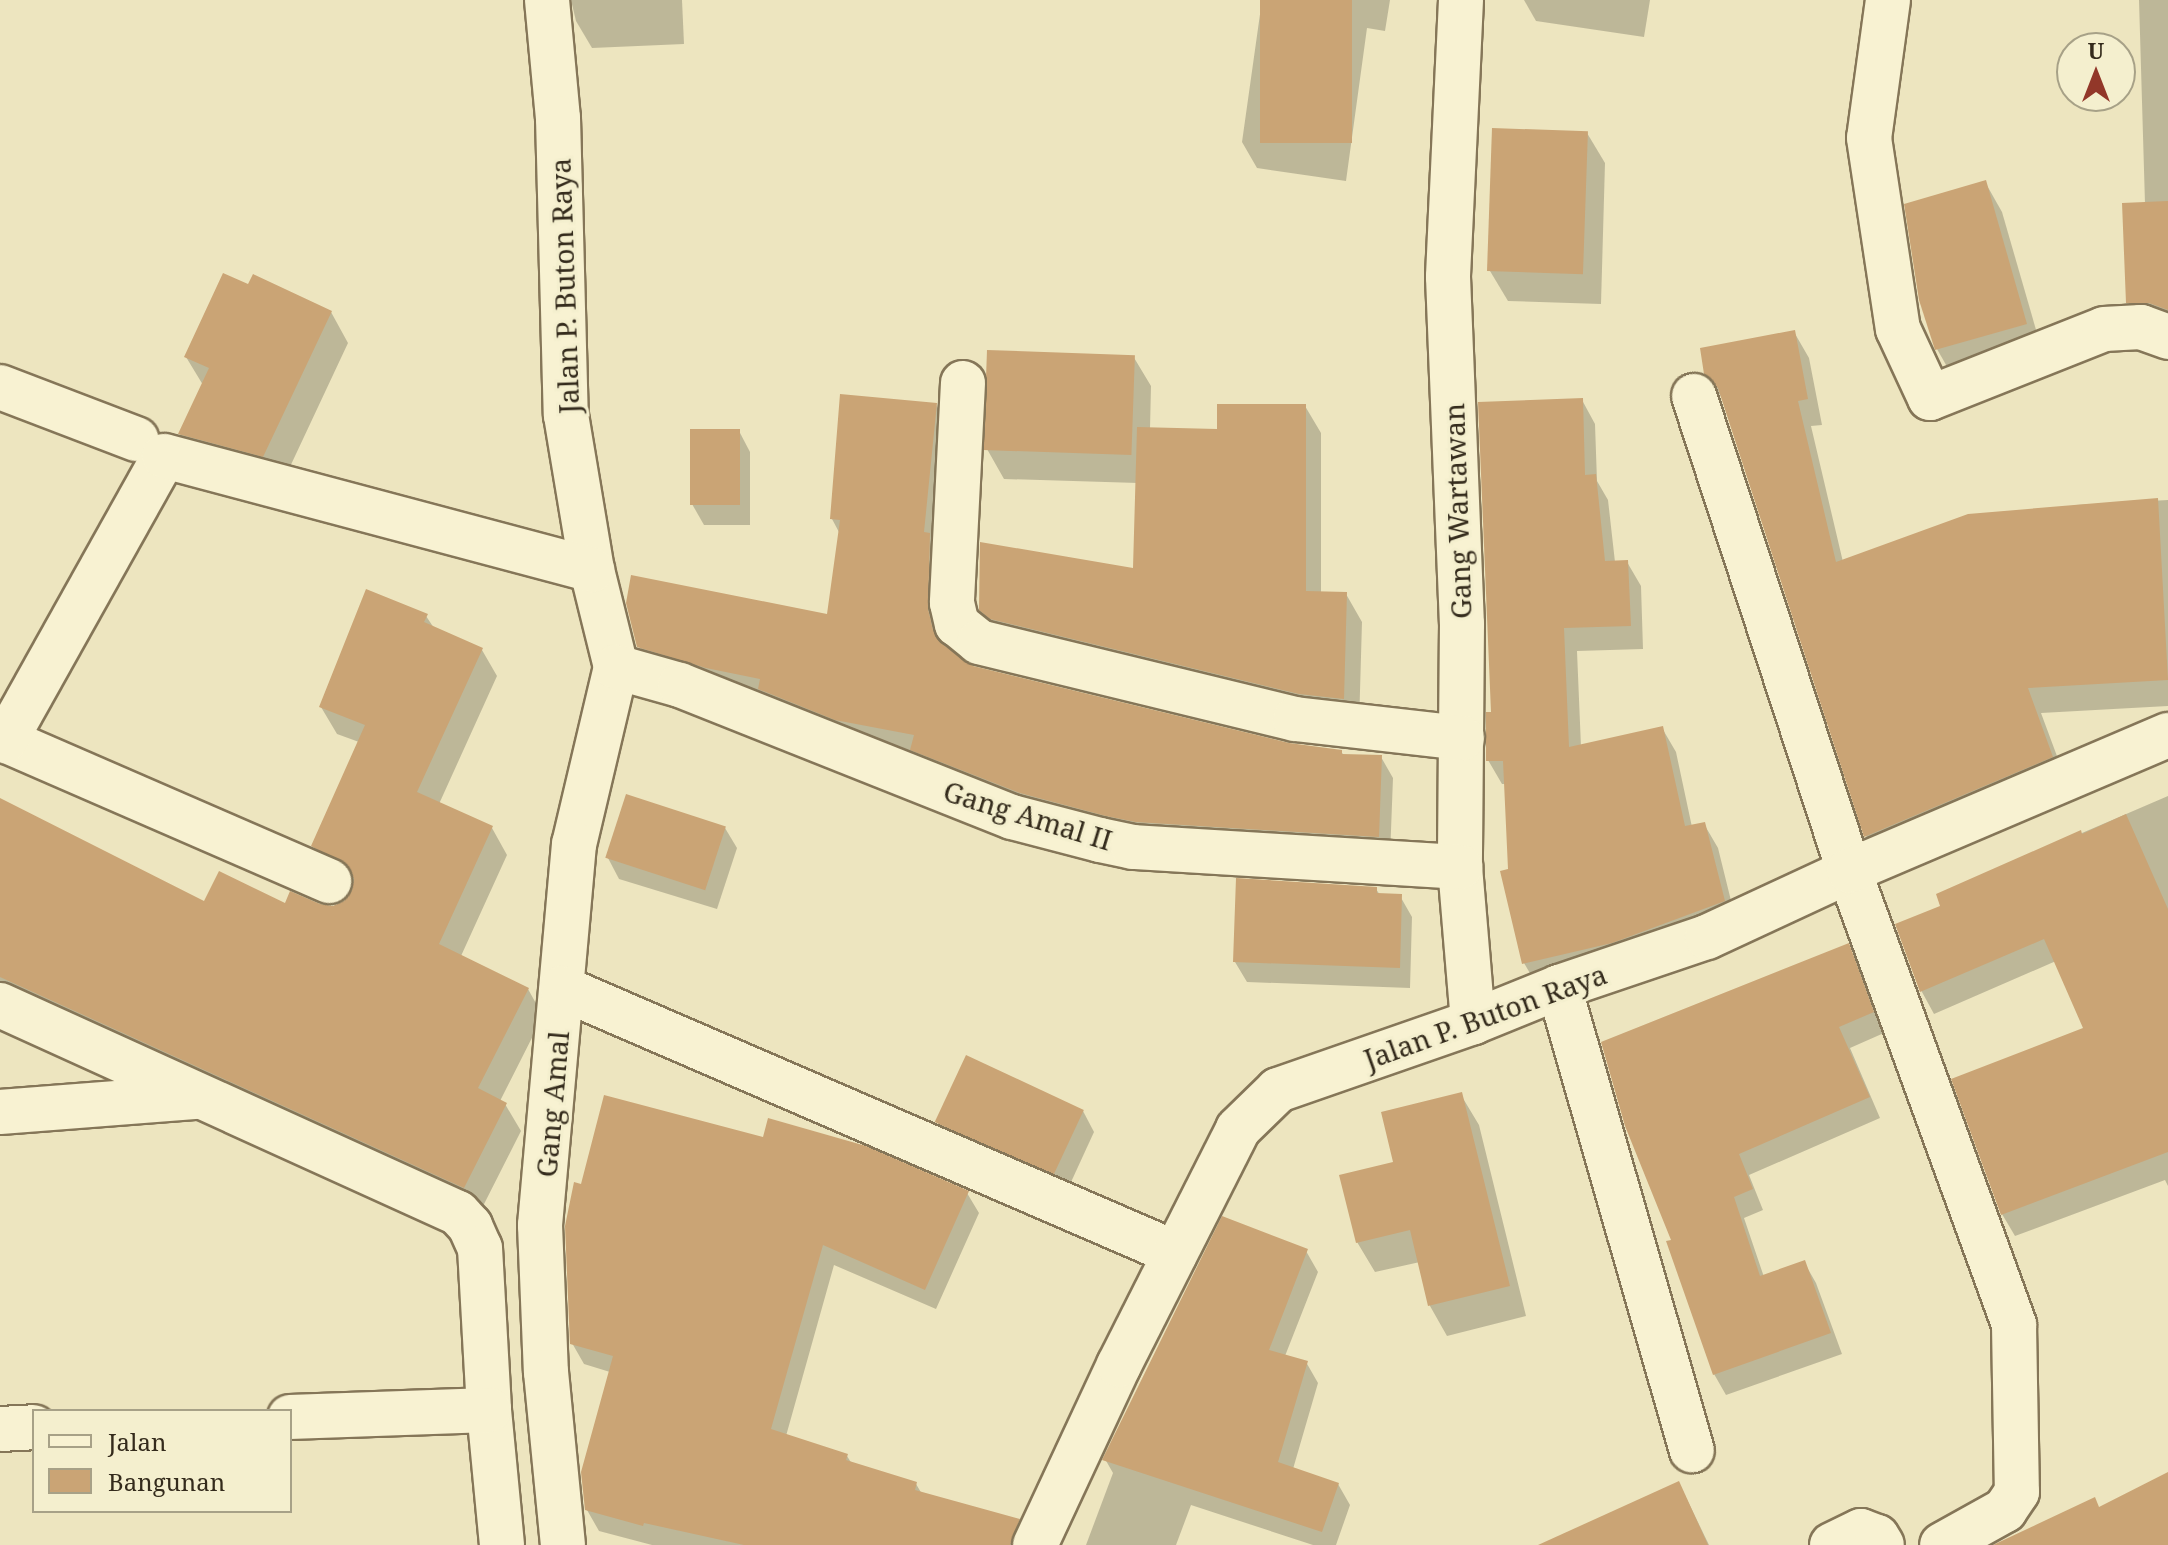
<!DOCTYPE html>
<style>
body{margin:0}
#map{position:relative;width:2168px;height:1545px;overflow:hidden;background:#ede5bf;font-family:"Noto Serif",serif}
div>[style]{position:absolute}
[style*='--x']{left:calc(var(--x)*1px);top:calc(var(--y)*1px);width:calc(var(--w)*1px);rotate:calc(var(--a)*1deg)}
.shadow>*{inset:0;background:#0003}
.building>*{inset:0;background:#caa475;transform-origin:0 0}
.roads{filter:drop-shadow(2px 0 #857658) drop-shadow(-2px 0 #857658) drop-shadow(0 2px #857658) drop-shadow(0 -2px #857658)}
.minor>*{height:44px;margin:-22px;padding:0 22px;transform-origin:22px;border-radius:22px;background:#f8f2d2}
span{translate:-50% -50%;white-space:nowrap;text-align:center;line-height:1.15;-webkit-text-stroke:6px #f4efce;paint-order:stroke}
.street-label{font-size:28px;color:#342b1c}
.legend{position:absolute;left:32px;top:1409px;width:260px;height:104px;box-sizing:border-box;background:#f4efce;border:2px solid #a7a187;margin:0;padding:10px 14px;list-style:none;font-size:24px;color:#342b1c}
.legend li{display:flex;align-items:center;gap:16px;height:40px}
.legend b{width:40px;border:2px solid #a7a187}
.north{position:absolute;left:2056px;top:32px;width:80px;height:80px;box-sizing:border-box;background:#f4efce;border:2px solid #a7a187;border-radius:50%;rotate:0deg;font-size:22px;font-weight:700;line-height:32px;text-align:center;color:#342b1c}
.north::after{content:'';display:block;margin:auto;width:28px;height:36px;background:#923729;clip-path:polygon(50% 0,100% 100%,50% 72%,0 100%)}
</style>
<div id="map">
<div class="shadow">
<i style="clip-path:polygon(571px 0,682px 0,684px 44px,592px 48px,576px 21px)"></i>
<i style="clip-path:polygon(1262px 0,1390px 0,1385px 31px,1367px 28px,1346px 181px,1257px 168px,1242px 142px)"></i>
<i style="clip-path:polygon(1524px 0,1650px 0,1644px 37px,1536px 21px)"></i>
<i style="clip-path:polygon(2139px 0,2168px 0,2168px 330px,2143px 328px,2128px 302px,2145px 204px)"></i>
<i style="clip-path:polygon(1587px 133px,1605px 163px,1601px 304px,1508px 301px,1490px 271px)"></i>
<i style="clip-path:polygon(1985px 182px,2002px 212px,2043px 354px,1954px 379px,1937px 349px)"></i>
<i style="clip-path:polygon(331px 312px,348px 343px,281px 486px,197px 464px,180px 434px,203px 385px,186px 357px)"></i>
<i style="clip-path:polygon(1794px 332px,1809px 358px,1822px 425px,1811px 426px,1843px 562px,2077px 509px,2076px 505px,2168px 500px,2168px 706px,2041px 713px,2067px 783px,1881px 862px,1866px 836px,1725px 403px,1706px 373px)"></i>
<i style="clip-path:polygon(1133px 356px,1151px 386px,1150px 429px,1219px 431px,1305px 406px,1321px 433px,1321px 593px,1346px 594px,1362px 622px,1359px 726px,998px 638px,981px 609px,1135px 571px,1138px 483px,1004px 479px,987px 449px)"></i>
<i style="clip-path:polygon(1582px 400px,1595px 424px,1597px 481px,1608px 500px,1615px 562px,1627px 562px,1641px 586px,1643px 649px,1577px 651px,1581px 747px,1662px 728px,1676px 752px,1692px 827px,1704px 824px,1718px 848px,1737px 925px,1538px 987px,1524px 963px,1510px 871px,1506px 784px,1502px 784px,1488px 760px,1493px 714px)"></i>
<i style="clip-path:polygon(936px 405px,948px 426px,938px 631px,942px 646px,972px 668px,1289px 745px,1341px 751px,1344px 756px,1381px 757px,1393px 778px,1390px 857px,1149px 842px,924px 770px,914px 752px,848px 740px,651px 667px,639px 646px,828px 616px,840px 534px,832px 519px)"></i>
<i style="clip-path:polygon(739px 431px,750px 452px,750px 525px,704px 525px,692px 504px)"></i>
<i style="clip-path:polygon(426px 616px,434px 628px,482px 650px,497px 676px,439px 804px,492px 828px,507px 855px,461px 956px,528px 989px,543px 1016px,500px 1101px,505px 1104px,521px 1131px,479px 1214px,0 995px,0 800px,205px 903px,331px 908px,344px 903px,355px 887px,328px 873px,313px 846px,359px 742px,337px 734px,321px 707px)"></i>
<i style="clip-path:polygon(2168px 796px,2168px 1186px,2165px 1180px,2015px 1236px,2002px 1214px,2086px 1030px,2056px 961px,1934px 1014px,1922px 992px,1898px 925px,1942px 908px,1938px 895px)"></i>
<i style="clip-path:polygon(725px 828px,737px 848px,717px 909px,619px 879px,608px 858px)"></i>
<i style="clip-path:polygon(1376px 889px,1380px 895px,1400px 896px,1412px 917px,1410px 988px,1247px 982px,1235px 962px)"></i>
<i style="clip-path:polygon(1848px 945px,1859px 966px,1884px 1033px,1850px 1048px,1880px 1118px,1749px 1175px,1763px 1210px,1744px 1218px,1764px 1277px,1804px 1262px,1816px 1283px,1842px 1354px,1726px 1395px,1714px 1374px,1673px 1241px)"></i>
<i style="clip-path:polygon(1461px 1095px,1479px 1125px,1526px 1316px,1447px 1336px,1430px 1306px,1420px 1262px,1375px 1272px,1357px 1242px,1396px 1164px)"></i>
<i style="clip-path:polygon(1083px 1111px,1094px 1132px,1066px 1193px,949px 1142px,937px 1122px)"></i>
<i style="clip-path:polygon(967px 1193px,979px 1213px,936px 1309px,834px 1265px,786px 1436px,847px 1456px,852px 1464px,916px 1484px,922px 1494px,1002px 1516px,1014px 1536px,1011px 1545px,652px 1545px,599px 1531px,587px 1510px,610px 1372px,584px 1364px,572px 1343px,567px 1226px)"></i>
<i style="clip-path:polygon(1306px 1251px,1318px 1272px,1285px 1356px,1306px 1362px,1318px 1383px,1293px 1469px,1338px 1484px,1350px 1505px,1336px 1545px,1313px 1545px,1191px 1505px,1176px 1545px,1086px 1545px,1113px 1473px,1105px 1459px)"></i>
<i style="clip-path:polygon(1679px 1483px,1709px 1545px,1575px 1545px)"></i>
</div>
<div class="building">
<i style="left:1260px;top:0;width:92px;height:143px"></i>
<i style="left:1492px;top:128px;width:96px;height:143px;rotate:2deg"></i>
<i style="clip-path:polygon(1986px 180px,2027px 324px,1935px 350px,1919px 300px,1904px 204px)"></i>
<i style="clip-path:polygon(2168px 201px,2168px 310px,2149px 303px,2126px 303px,2122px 203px)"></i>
<i style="clip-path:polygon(223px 273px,248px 284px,253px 274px,332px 311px,263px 457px,178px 434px,209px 368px,184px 357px)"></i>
<i style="clip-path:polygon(1795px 330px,1808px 399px,1798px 401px,1836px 562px,1968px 514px,2158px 498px,2168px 680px,2028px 688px,2053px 757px,1864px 837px,1718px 388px,1704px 374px,1700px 348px)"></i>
<i style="left:987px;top:350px;width:148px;height:100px;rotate:2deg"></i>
<i style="clip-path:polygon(840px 394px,937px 403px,924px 532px,930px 533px,928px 609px,933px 630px,941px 643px,973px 666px,1289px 743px,1342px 750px,1342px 754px,1382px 755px,1379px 837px,1136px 822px,1106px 816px,1020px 793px,910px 750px,914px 735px,835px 720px,758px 689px,760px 679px,706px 668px,637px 647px,626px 603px,631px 575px,827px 614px,840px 520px,830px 519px)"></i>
<i style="clip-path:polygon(1583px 398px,1585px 475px,1596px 474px,1605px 561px,1628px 560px,1631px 626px,1564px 628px,1569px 747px,1663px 726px,1685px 826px,1705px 822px,1725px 901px,1612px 943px,1522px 964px,1500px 871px,1508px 869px,1503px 761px,1486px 761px,1486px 712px,1491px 712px,1478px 402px)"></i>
<i style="clip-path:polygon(1217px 404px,1306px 404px,1306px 591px,1347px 592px,1344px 699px,1299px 694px,990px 619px,979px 610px,980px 542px,1133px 568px,1137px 427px,1217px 429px)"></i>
<i style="left:690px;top:429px;width:50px;height:76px"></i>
<i style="clip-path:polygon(366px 589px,428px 614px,424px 622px,483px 648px,417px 792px,493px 826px,439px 944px,529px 988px,478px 1088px,507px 1103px,464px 1188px,0 977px,0 798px,204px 901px,219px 871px,285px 903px,290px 891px,320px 904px,333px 906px,344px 901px,352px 890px,354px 879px,349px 867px,311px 846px,365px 725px,319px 707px)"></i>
<i style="left:626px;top:794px;width:105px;height:67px;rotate:18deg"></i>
<i style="clip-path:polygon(2126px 814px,2168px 909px,2168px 1152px,2001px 1215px,1951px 1079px,2083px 1028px,2044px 939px,1920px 992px,1895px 924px,1940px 906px,1936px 894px,2081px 830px,2082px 834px)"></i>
<i style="clip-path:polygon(1236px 878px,1377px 887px,1377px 893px,1402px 894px,1400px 968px,1233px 962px)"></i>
<i style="clip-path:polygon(1849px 943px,1874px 1012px,1839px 1027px,1870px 1097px,1739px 1154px,1753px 1189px,1734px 1197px,1760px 1276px,1805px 1260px,1831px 1333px,1713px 1375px,1666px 1241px,1671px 1240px,1625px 1126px,1601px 1042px)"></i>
<i style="left:966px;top:1055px;width:130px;height:74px;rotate:25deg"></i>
<i style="clip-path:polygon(1462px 1092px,1510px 1286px,1428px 1306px,1410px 1230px,1356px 1243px,1339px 1175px,1393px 1162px,1381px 1112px)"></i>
<i style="clip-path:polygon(604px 1095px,763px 1137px,768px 1118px,866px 1146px,969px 1191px,925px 1290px,823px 1245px,771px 1429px,848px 1454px,846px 1460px,917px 1482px,915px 1490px,1020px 1519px,1010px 1545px,744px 1545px,644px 1523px,643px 1526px,585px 1510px,581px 1472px,613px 1356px,570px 1344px,565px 1226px,574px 1182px,581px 1184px)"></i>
<i style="clip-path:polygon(1222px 1216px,1308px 1249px,1269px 1350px,1308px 1361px,1278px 1462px,1339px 1483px,1322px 1532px,1102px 1460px)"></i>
<i style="clip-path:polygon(2168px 1472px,2168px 1545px,1993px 1545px,2095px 1497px,2099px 1507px)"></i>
<i style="clip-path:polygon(1679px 1481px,1708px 1545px,1538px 1545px)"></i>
</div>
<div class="roads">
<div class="minor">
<i style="--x:547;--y:0;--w:119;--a:84.7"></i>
<i style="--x:558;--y:118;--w:297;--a:88.5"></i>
<i style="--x:566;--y:415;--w:157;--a:80.5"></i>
<i style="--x:592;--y:570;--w:100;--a:76.1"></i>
<i style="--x:616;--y:667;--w:182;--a:103.3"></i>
<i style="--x:574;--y:844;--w:383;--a:95.1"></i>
<i style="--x:540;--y:1225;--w:147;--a:87.7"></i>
<i style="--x:546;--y:1372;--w:174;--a:84.4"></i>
<i style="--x:1461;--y:0;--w:277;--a:92.7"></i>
<i style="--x:1448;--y:277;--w:347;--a:87.7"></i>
<i style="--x:1462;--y:624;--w:243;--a:90.5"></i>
<i style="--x:1460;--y:867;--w:156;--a:85.2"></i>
<i style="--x:1888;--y:0;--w:139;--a:97.8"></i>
<i style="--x:1869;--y:138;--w:193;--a:81.4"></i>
<i style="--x:1898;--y:329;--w:76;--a:65.1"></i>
<i style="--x:1930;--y:398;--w:187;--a:-21.6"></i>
<i style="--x:2104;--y:329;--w:37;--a:-3"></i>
<i style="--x:2141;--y:327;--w:29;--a:20"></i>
<i style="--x:963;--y:383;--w:220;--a:92.9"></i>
<i style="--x:952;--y:603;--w:22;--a:77"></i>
<i style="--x:957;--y:624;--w:28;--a:39"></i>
<i style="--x:979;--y:642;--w:325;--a:13.7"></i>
<i style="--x:1295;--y:719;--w:168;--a:6.5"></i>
<i style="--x:0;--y:387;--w:146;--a:20.9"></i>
<i style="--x:1694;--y:396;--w:500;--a:71.9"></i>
<i style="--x:1849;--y:871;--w:483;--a:70"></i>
<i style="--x:2014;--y:1325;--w:167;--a:89"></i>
<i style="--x:2017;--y:1492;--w:22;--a:124"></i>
<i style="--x:2005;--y:1510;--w:72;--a:150.9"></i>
<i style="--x:616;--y:667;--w:66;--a:15.7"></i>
<i style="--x:680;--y:685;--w:357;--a:21.7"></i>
<i style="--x:1012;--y:817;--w:91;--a:14.6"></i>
<i style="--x:1100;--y:840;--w:34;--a:12"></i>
<i style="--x:1133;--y:847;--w:328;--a:3.5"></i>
<i style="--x:0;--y:738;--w:359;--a:23.5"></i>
<i style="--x:5;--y:741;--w:326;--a:-60.8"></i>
<i style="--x:164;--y:456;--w:443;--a:14.9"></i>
<i style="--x:1559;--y:987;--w:482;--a:74"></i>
<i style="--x:562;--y:988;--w:668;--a:23.38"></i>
<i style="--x:0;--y:1005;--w:503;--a:24.43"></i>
<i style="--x:458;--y:1213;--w:18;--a:47"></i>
<i style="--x:470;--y:1226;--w:24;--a:66"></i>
<i style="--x:480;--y:1248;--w:162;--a:86.8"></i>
<i style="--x:489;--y:1410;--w:136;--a:84.5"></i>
<i style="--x:0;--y:1112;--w:198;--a:-4.4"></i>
<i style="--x:290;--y:1417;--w:199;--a:-2"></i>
<i style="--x:0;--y:1429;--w:34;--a:-3"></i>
<i style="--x:1035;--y:1545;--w:199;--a:-65"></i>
<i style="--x:1119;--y:1365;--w:264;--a:-63.2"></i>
<i style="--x:1238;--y:1129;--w:56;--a:-44.3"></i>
<i style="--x:1278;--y:1090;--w:207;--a:-19.2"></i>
<i style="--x:1473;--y:1022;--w:93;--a:-22.1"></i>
<i style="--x:1559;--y:987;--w:156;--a:-18.7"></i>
<i style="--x:1707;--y:937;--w:157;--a:-24.9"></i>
<i style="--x:1849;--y:871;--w:347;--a:-23.1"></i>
<i style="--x:1832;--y:1545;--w:32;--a:-26"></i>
<i style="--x:1861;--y:1531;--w:17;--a:21"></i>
<i style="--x:1877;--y:1537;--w:9;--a:58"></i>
</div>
</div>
<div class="street-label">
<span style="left:564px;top:286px;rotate:-92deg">Jalan P. Buton Raya</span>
<span style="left:1457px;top:511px;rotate:-92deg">Gang Wartawan</span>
<span style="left:1028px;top:815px;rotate:17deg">Gang Amal II</span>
<span style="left:1485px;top:1016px;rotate:-20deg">Jalan P. Buton Raya</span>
<span style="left:552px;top:1104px;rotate:-85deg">Gang Amal</span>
</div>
<ul class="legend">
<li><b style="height:10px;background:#f8f2d2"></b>Jalan</li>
<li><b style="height:22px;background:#caa475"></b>Bangunan</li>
</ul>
<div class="north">U</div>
</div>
